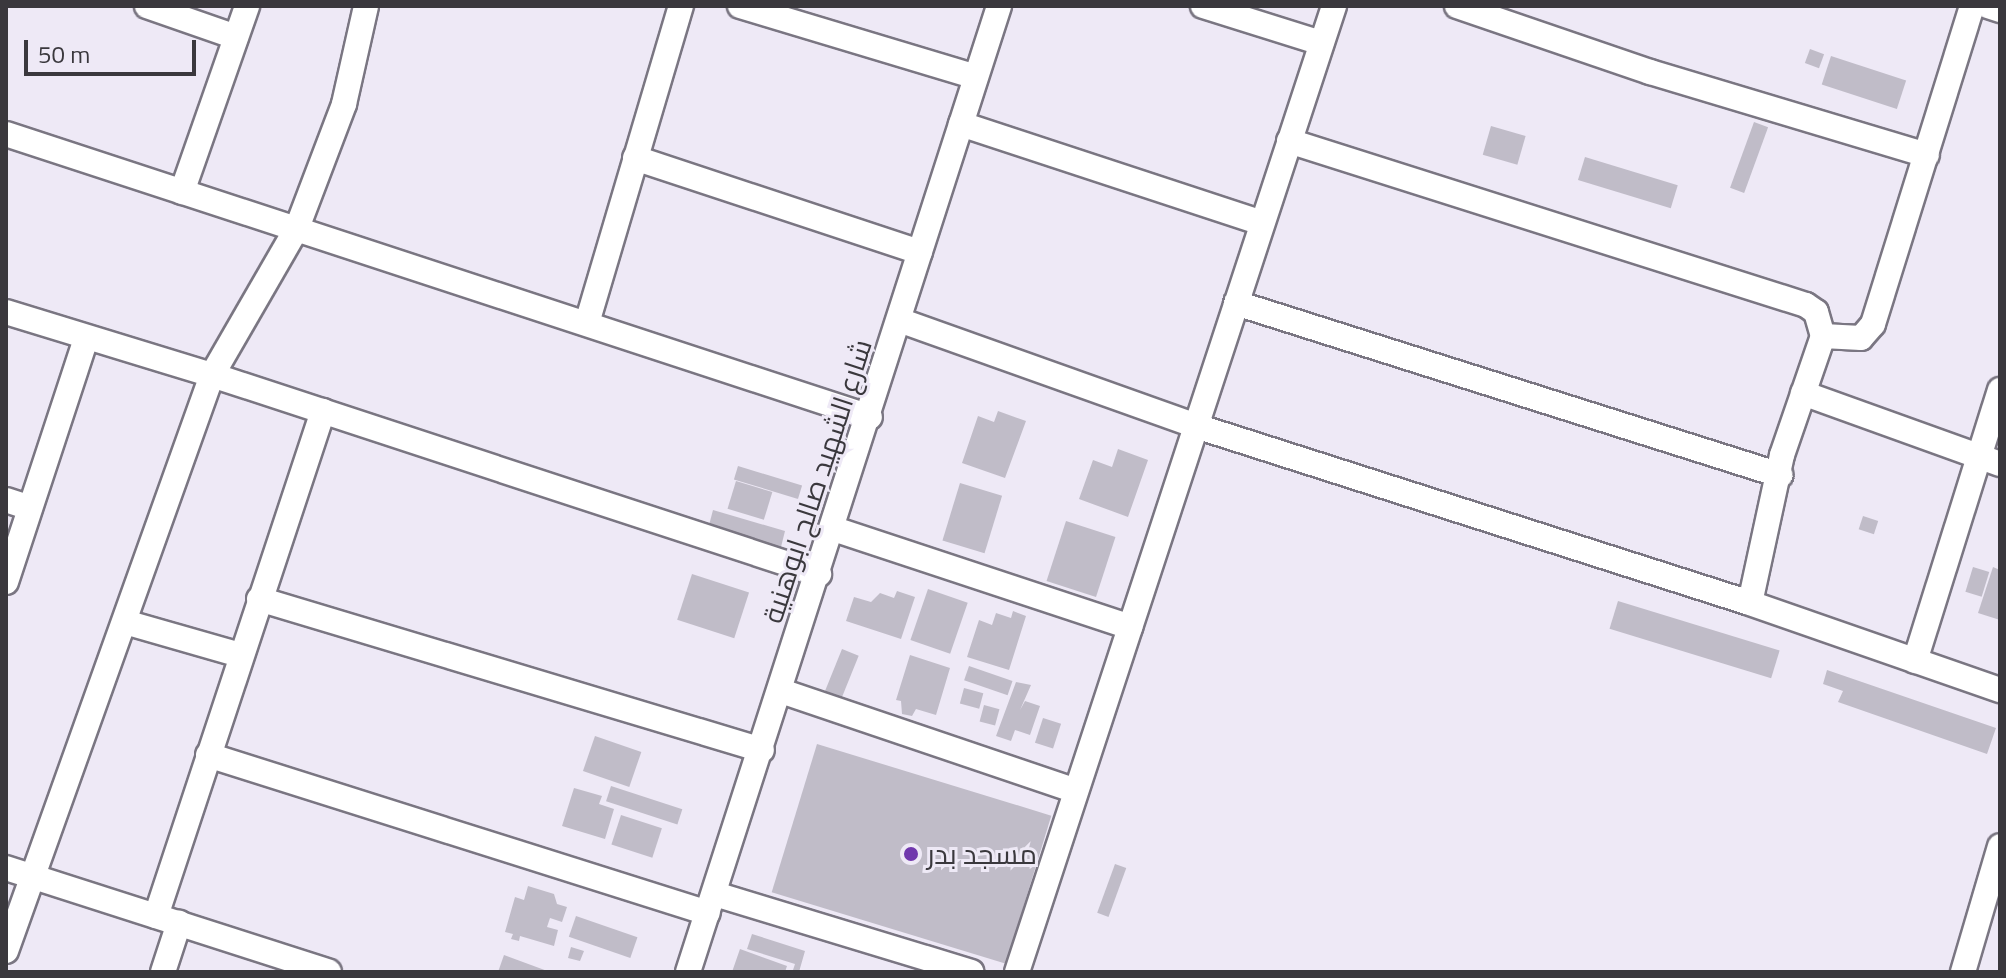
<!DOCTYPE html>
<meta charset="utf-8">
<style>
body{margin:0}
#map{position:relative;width:2006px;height:978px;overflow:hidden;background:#eee9f6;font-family:"Titillium Web",Cairo,sans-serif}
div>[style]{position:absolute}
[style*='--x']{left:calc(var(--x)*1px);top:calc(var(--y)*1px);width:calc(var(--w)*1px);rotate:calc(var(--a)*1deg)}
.building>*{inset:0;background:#c0bcc8;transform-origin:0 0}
.roads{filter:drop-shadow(2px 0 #7a7682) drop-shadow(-2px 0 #7a7682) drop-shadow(0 2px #7a7682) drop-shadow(0 -2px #7a7682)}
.minor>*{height:24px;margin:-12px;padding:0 12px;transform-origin:12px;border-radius:12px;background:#fff}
.dots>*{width:22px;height:22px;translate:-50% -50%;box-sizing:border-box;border:4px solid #eee9f6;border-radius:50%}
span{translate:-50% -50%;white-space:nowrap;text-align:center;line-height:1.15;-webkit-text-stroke:6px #eee9f6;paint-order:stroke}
.street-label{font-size:28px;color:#3a383d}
.poi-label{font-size:28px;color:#3a383d}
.left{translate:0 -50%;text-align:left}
.frame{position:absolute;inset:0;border:8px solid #3a383d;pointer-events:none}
.scale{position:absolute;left:24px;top:40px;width:172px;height:36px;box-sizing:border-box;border:4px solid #3a383d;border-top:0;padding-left:10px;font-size:24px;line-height:28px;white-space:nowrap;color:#3a383d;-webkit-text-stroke:6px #eee9f6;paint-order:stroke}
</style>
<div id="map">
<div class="building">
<i style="left:1810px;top:49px;width:15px;height:15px;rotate:20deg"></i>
<i style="left:1831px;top:56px;width:79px;height:30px;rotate:18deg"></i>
<i style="left:1754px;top:122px;width:15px;height:70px;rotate:20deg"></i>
<i style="left:1491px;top:126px;width:36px;height:30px;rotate:16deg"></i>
<i style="left:1585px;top:157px;width:97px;height:24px;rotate:17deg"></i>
<i style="clip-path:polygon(998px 411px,1026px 421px,1005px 478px,962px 463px,978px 416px,994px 422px)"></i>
<i style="clip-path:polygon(1118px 449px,1148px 460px,1128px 517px,1079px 499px,1093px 460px,1112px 467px)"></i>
<i style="left:738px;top:466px;width:67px;height:14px;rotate:17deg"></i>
<i style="left:736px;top:481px;width:38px;height:29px;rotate:17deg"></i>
<i style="left:960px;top:483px;width:44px;height:60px;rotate:17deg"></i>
<i style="clip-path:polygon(713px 510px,785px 531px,779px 555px,708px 529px)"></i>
<i style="left:1863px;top:516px;width:16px;height:14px;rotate:18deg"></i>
<i style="left:1066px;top:521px;width:52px;height:63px;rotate:18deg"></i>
<i style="left:1973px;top:567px;width:17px;height:26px;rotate:17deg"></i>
<i style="clip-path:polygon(1993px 567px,2000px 570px,2000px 620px,1978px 613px)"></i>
<i style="left:692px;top:574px;width:60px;height:48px;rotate:18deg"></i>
<i style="left:928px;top:589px;width:42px;height:54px;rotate:19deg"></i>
<i style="clip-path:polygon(897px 591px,915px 597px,901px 639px,846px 621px,854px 597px,871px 602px,880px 593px,894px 598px)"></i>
<i style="left:1618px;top:601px;width:169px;height:29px;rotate:17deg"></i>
<i style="clip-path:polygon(1013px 611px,1026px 616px,1009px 670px,967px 657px,979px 620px,992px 625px,996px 613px,1011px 618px)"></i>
<i style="left:842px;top:649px;width:18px;height:48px;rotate:22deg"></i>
<i style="clip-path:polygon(910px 655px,950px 668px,936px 715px,916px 709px,912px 716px,902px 714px,901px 701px,896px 700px)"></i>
<i style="left:969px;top:666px;width:46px;height:15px;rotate:19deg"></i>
<i style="clip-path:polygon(1827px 670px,1996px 728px,1987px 754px,1838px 702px,1843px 691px,1823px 684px)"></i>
<i style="clip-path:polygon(1016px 682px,1031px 685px,1020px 710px,1025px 701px,1040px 706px,1030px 735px,1015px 730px,1011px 741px,996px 736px)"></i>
<i style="left:964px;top:688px;width:20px;height:16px;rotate:15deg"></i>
<i style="left:984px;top:705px;width:16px;height:17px;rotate:15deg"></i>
<i style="left:1043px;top:718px;width:19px;height:26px;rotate:18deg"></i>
<i style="left:595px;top:736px;width:49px;height:37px;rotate:19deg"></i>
<i style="left:817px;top:744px;width:245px;height:155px;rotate:17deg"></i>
<i style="left:611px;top:786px;width:75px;height:16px;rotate:18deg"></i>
<i style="clip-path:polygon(574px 788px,602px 796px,599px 804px,614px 809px,605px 839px,562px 826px)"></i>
<i style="left:621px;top:815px;width:43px;height:31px;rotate:18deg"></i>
<i style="left:1115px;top:864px;width:12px;height:52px;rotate:20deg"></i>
<i style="clip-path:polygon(528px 886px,554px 894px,557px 904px,567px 907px,562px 922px,550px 918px,547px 927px,558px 930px,554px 946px,520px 936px,519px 941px,511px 939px,513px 934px,505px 932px,515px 897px,524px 900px)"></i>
<i style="left:576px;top:916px;width:65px;height:22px;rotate:19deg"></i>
<i style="clip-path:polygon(752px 934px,805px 951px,799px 972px,793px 970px,795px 964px,747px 949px)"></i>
<i style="clip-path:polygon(571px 947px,584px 951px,580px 961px,568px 958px)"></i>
<i style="clip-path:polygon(740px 949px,787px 966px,785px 972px,732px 972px)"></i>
<i style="clip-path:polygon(504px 955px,550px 972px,498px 972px)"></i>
</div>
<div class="roads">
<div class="minor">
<i style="--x:147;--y:6;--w:94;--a:19.2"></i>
<i style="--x:740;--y:6;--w:246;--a:16.7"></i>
<i style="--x:1203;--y:6;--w:124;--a:17.4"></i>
<i style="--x:1457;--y:6;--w:204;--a:18.9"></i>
<i style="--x:1650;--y:72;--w:289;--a:16.7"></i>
<i style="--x:1988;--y:6;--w:13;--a:18"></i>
<i style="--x:961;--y:124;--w:317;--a:18.2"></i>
<i style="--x:6;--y:134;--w:909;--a:18.14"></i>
<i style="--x:1289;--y:141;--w:542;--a:17.6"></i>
<i style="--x:1806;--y:305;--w:12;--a:35"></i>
<i style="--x:1816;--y:312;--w:25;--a:74"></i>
<i style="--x:1823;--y:336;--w:126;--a:109"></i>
<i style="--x:1782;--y:455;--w:151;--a:102.2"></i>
<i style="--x:635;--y:158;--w:300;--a:18.3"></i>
<i style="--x:182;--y:192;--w:197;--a:-70.7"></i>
<i style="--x:1236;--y:303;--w:571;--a:17.55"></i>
<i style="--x:6;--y:312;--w:215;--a:17"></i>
<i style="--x:212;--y:375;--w:639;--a:18.15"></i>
<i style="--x:899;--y:320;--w:315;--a:19.6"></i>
<i style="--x:1196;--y:426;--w:582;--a:17.72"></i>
<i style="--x:1750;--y:603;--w:265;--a:19.2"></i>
<i style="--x:587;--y:323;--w:331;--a:-73.5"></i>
<i style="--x:1823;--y:336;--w:38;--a:3"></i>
<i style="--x:1861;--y:338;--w:18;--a:-49"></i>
<i style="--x:1873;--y:324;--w:333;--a:-72.7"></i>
<i style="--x:1803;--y:393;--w:209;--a:19.8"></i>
<i style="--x:6;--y:500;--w:25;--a:18"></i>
<i style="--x:834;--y:529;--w:312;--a:18.3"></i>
<i style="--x:6;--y:582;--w:257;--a:-71.8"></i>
<i style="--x:259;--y:599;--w:525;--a:16.71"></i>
<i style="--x:125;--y:622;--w:120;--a:16"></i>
<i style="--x:1915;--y:661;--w:284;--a:-72.6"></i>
<i style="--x:781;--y:691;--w:311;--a:18.7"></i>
<i style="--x:208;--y:755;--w:524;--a:17.54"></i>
<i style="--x:6;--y:868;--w:339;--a:17.8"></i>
<i style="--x:715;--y:894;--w:268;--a:16.9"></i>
<i style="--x:156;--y:916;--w:532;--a:-71.7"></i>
<i style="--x:6;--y:951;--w:612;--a:-70.32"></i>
<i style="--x:212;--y:375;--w:170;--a:-60"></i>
<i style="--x:297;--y:228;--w:133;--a:-69.2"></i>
<i style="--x:344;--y:104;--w:100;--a:-77.3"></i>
<i style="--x:163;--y:972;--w:52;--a:-71.9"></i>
<i style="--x:688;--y:972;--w:1015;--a:-72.15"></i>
<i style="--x:1017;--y:972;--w:1017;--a:-71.83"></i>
<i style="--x:1963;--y:972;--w:131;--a:-73.6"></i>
</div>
</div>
<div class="dots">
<i style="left:911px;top:854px;background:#7037ad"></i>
</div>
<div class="street-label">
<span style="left:817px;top:481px;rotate:-72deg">شارع الشهيد صالح ابوهنية</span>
</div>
<div class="poi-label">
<span class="left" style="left:927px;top:854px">مسجد بدر</span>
</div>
<div class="frame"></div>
<div class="scale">50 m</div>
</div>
